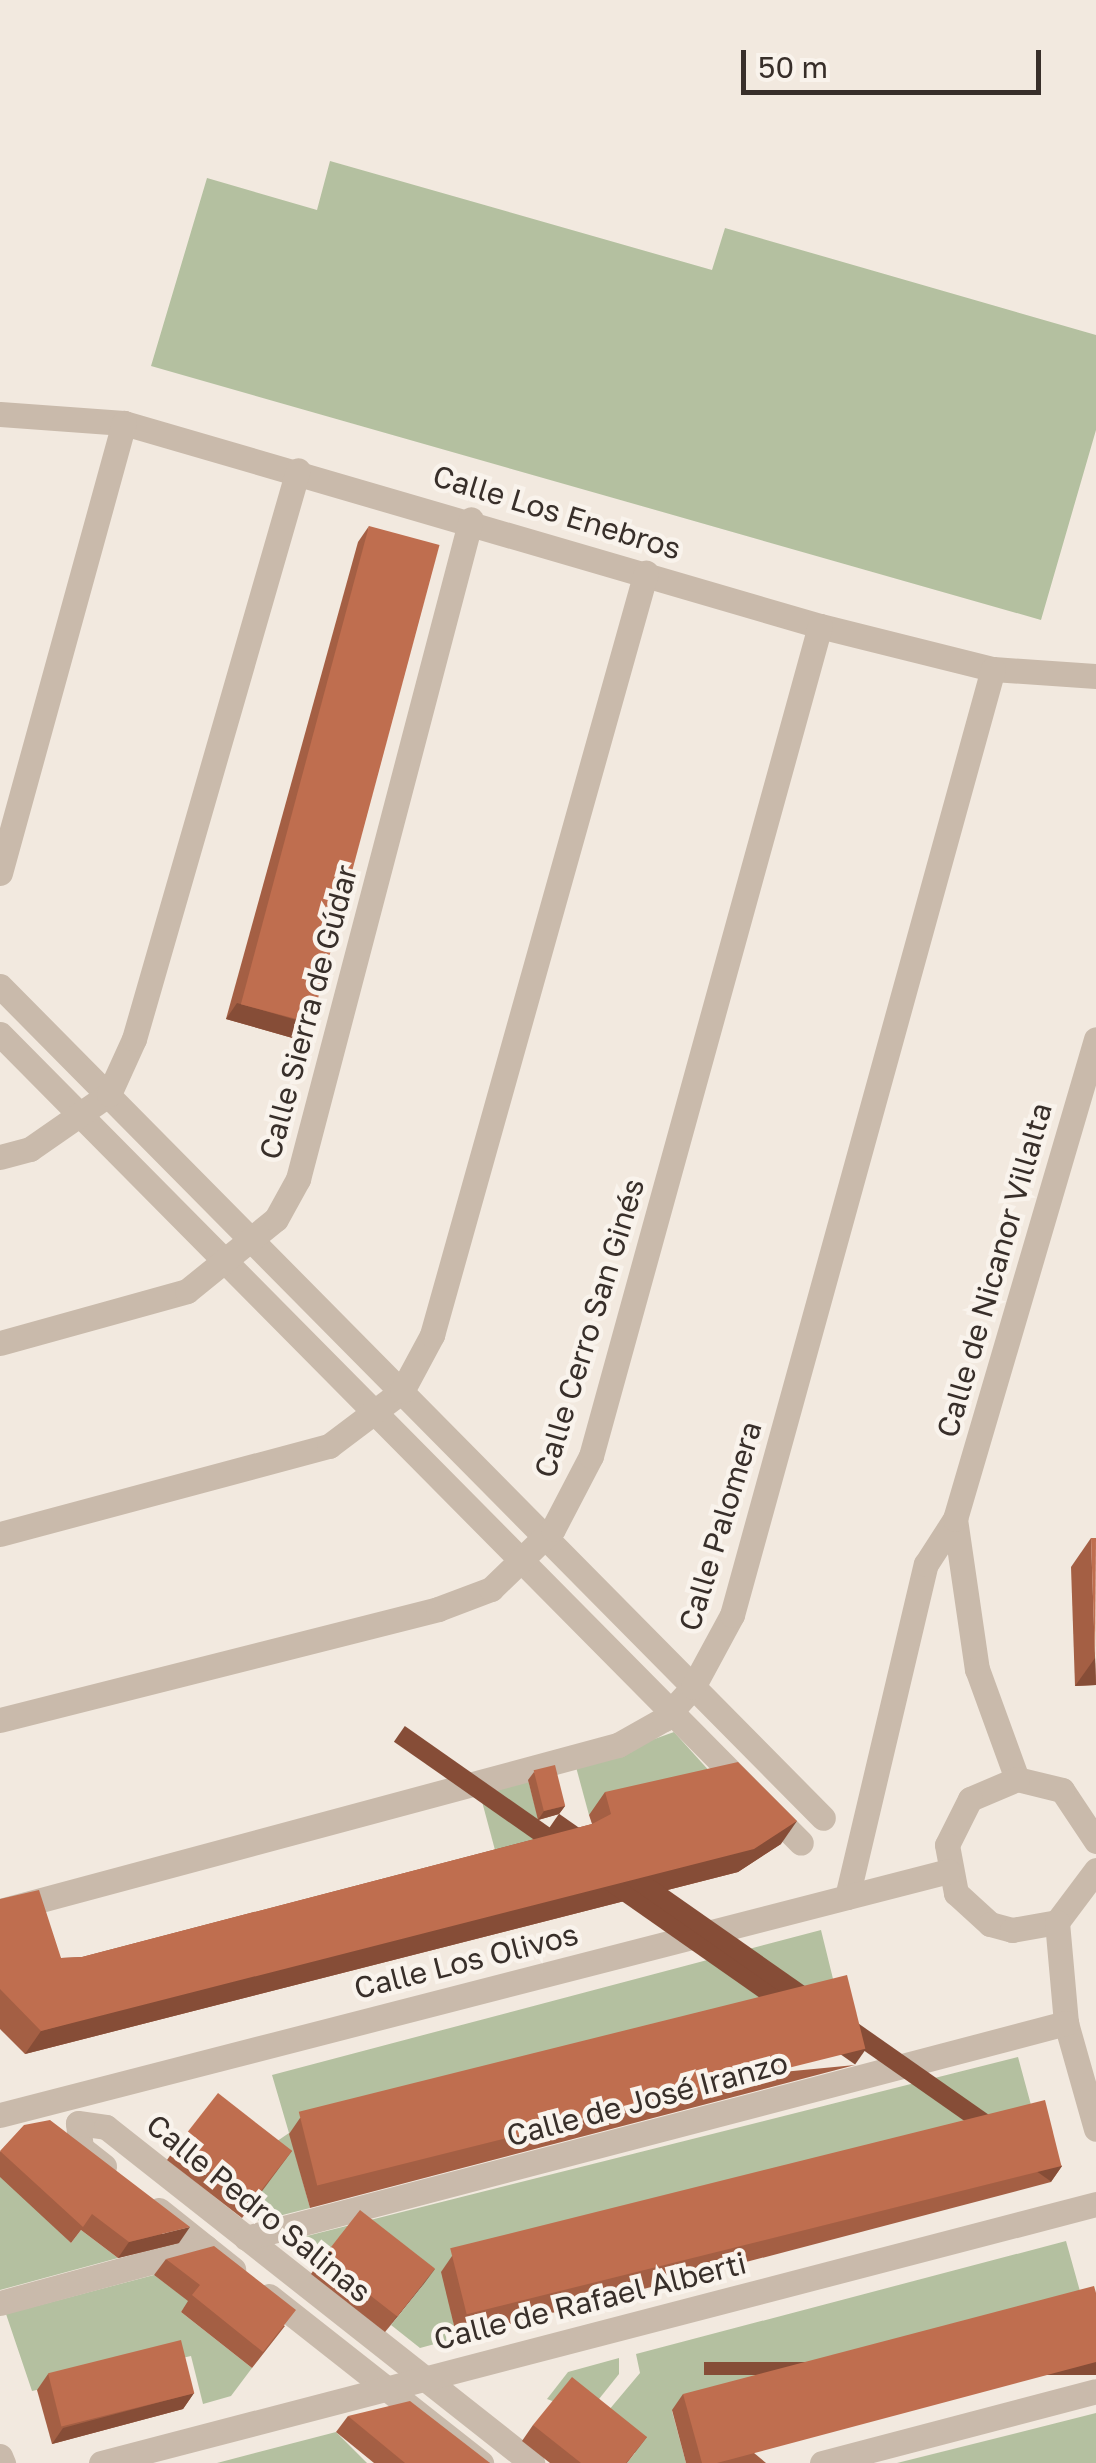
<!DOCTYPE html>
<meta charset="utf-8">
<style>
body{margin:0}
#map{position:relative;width:1096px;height:2463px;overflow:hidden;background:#f2e9df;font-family:"Golos Text",sans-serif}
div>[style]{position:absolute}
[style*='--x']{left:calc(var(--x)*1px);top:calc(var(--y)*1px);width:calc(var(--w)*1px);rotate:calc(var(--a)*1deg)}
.green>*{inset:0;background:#b4c0a0;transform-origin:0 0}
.pedestrian>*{height:25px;margin:-12.5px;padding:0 12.5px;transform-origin:12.5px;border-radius:12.5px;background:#c9baab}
.minor>*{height:25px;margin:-12.5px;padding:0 12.5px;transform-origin:12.5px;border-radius:12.5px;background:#c9baab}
.wall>*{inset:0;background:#a45f44}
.shaded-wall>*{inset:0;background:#864d37;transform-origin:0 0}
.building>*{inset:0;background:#bf6e4f;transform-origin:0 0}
span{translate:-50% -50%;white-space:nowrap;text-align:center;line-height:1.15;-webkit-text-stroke:9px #f9f3ec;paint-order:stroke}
.street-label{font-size:30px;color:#382f2a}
.scale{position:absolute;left:741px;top:50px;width:300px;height:45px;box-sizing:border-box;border:5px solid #382f2a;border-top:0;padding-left:12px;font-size:30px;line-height:35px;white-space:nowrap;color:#382f2a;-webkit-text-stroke:8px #f9f3ec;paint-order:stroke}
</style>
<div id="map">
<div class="green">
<i style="clip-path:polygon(330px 161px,712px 270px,725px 228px,1096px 335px,1096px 430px,1041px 620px,151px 366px,207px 178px,317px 210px)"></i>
<i style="clip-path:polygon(674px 1732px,722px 1785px,589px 1815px,576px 1767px)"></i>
<i style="left:528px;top:1780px;width:77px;height:50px;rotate:75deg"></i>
<i style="clip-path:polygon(821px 1930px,836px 1991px,290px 2134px,310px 2208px,259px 2221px,246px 2211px,261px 2152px,289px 2133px,272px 2075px)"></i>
<i style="clip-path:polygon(1018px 2057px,1034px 2116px,442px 2271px,457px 2338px,420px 2348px,391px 2325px,423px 2285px,316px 2267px,283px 2242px)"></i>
<i style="clip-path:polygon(0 2175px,71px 2243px,81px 2230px,118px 2258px,0 2290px)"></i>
<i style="clip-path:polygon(1066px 2241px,1083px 2302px,672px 2411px,686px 2463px,627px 2463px,635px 2453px,598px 2423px,640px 2373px,636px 2354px)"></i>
<i style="clip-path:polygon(154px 2275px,189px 2301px,181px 2312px,252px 2368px,231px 2396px,203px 2404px,191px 2356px,32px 2391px,6px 2314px)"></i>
<i style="clip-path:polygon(619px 2358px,619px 2374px,587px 2414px,547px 2399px,568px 2372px)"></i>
<i style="clip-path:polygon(1096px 2413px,1096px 2463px,897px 2463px,973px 2444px)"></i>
<i style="clip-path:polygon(336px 2432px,367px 2463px,217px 2463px)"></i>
</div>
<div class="pedestrian">
<i style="--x:0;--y:986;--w:1170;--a:45.31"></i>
<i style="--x:0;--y:1034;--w:1138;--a:45.28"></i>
</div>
<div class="minor">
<i style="--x:0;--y:414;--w:124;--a:4.2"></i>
<i style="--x:124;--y:423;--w:725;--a:16.26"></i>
<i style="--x:820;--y:626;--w:178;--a:14"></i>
<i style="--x:993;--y:669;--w:103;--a:3.9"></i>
<i style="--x:0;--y:873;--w:467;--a:-74.6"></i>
<i style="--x:0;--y:1157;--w:31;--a:-15"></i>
<i style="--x:30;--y:1149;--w:96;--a:-34.8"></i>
<i style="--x:109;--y:1094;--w:60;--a:-65.6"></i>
<i style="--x:134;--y:1039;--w:592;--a:-73.92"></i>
<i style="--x:0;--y:1343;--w:194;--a:-15.5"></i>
<i style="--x:187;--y:1291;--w:114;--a:-39"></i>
<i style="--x:276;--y:1219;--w:46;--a:-61.2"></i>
<i style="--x:298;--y:1179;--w:682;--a:-75.31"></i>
<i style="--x:955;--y:1519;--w:152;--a:81.7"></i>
<i style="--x:977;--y:1669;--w:117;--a:70"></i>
<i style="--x:0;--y:1534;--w:341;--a:-15"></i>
<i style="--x:329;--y:1446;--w:91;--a:-37"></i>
<i style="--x:402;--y:1391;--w:64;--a:-61.8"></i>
<i style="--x:432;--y:1335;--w:792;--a:-74.33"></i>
<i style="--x:0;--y:1720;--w:452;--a:-14.2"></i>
<i style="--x:438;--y:1609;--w:57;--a:-20.7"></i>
<i style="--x:491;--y:1589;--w:86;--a:-44.1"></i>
<i style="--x:553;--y:1529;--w:82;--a:-62.5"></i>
<i style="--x:591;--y:1456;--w:861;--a:-74.58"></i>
<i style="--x:1096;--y:1841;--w:61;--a:-123.7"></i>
<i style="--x:1062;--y:1790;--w:46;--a:-166.3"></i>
<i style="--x:1017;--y:1779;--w:51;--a:156.9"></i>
<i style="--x:970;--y:1799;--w:51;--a:116.6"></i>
<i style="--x:947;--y:1845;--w:49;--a:79.4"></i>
<i style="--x:956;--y:1893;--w:46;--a:42.4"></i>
<i style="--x:990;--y:1924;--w:23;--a:15"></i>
<i style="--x:1012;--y:1930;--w:46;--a:-10.1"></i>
<i style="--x:1057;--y:1922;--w:65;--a:-53.1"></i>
<i style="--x:847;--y:1897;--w:342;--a:-76.7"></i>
<i style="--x:926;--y:1564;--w:54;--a:-57.2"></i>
<i style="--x:955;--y:1519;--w:500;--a:-73.63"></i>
<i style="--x:0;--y:1911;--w:640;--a:-15.04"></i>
<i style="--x:618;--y:1745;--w:53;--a:-29.5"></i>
<i style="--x:664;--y:1719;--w:43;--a:-47.8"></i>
<i style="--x:693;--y:1687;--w:82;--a:-61.6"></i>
<i style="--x:732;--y:1615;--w:981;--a:-74.58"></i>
<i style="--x:1057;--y:1922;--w:101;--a:84.9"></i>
<i style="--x:1066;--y:2023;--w:110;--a:74.2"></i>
<i style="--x:0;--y:2115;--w:979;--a:-14.43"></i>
<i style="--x:104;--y:2166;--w:29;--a:-142"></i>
<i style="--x:81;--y:2148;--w:25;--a:-97"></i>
<i style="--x:78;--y:2123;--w:28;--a:8"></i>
<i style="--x:106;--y:2127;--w:543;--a:38.26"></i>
<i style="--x:159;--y:2210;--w:95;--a:38.6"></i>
<i style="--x:246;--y:2238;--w:848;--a:-14.69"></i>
<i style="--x:269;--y:2296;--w:270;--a:38.2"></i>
<i style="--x:0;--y:2303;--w:213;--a:-15.2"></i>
<i style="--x:0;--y:2456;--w:8;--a:67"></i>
<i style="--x:101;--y:2463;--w:1028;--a:-14.59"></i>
<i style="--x:822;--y:2463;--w:283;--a:-14.7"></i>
</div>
<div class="wall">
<i style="clip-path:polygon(369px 526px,296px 1039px,226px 1019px,358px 542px)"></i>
<i style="clip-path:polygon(1091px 1538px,1096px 1685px,1075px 1686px,1071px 1567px)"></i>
<i style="clip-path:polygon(534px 1772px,565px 1806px,559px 1814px,538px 1820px,528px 1780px)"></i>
<i style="clip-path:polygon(605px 1792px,781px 1844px,738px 1872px,25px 2054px,0 2029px,0 1899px,61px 1958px,82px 1957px,592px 1824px,589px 1815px)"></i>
<i style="clip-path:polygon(855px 2065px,310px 2208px,289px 2134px,300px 2118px)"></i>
<i style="clip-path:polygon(178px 2144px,292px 2151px,242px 2218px,167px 2160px)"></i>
<i style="clip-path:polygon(0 2151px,179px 2243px,118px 2258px,81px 2230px,71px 2243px,0 2177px)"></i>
<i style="clip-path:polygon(1062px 2166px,1051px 2182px,457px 2338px,441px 2272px,452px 2256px)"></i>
<i style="clip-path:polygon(322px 2258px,435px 2269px,385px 2332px,311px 2274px)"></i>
<i style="clip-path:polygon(166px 2259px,285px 2326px,252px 2368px,181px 2312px,188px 2301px,154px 2275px)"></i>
<i style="clip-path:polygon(48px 2374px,194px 2393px,183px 2409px,52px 2444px,37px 2390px)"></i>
<i style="clip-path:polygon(683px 2394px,766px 2463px,686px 2463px,672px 2410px)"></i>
<i style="clip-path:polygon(348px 2416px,490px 2463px,374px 2463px,336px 2432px)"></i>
<i style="clip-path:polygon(533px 2425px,647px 2437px,627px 2463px,550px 2463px,522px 2441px)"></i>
</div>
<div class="shaded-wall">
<i style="clip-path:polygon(237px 1003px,307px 1023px,296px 1039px,226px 1019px)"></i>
<i style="clip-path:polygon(1095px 1658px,1096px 1685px,1075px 1686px)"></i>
<i style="clip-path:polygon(565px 1806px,559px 1814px,538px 1820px,544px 1811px)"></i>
<i style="clip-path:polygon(797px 1821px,781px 1844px,738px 1872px,25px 2054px,41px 2031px)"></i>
<i style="left:866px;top:2049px;width:19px;height:563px;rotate:125deg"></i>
<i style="left:1062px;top:2166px;width:19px;height:614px;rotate:125deg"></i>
<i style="clip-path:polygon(190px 2227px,179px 2243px,118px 2258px,129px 2242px)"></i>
<i style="clip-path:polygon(435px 2269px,423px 2285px,385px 2332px,397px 2316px)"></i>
<i style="left:1096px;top:2362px;width:13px;height:392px;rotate:90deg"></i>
<i style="clip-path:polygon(194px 2393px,183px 2409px,52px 2444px,63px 2428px)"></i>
</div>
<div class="building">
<i style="left:369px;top:526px;width:73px;height:495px;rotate:15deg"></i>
<i style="clip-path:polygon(1091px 1538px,1096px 1538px,1095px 1658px)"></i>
<i style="clip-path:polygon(738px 1762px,797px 1821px,754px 1849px,41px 2031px,0 1989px,0 1899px,39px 1890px,61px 1958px,82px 1957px,592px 1824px,611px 1814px,605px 1792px)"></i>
<i style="left:555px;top:1765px;width:42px;height:22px;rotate:76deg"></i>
<i style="left:847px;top:1975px;width:76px;height:565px;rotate:76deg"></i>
<i style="left:218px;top:2093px;width:94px;height:65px;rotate:38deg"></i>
<i style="left:1045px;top:2100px;width:68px;height:613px;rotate:76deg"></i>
<i style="clip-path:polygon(50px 2120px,190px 2227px,129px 2242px,92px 2214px,83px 2227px,0 2151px,24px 2125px)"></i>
<i style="left:360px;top:2210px;width:95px;height:61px;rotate:38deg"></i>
<i style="clip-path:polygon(214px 2246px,296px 2310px,263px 2352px,192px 2295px,200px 2285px,166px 2259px)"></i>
<i style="clip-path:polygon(1094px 2286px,1096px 2293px,1096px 2362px,717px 2463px,702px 2463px,683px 2394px)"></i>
<i style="left:181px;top:2340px;width:55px;height:137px;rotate:76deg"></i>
<i style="clip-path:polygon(572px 2377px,647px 2437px,626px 2463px,581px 2463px,533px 2425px)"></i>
<i style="clip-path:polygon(410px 2401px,490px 2463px,405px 2463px,348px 2416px)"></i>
</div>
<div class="street-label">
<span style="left:557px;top:512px;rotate:17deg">Calle Los Enebros</span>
<span style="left:308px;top:1012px;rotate:-75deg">Calle Sierra de Gúdar</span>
<span style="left:994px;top:1270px;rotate:-74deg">Calle de Nicanor Villalta</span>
<span style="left:589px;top:1328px;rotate:-73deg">Calle Cerro San Ginés</span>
<span style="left:720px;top:1526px;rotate:-73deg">Calle Palomera</span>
<span style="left:466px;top:1961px;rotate:-14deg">Calle Los Olivos</span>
<span style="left:647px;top:2099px;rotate:-15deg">Calle de José Iranzo</span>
<span style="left:259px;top:2208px;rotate:39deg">Calle Pedro Salinas</span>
<span style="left:590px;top:2301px;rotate:-14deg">Calle de Rafael Alberti</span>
</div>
<div class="scale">50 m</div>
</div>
